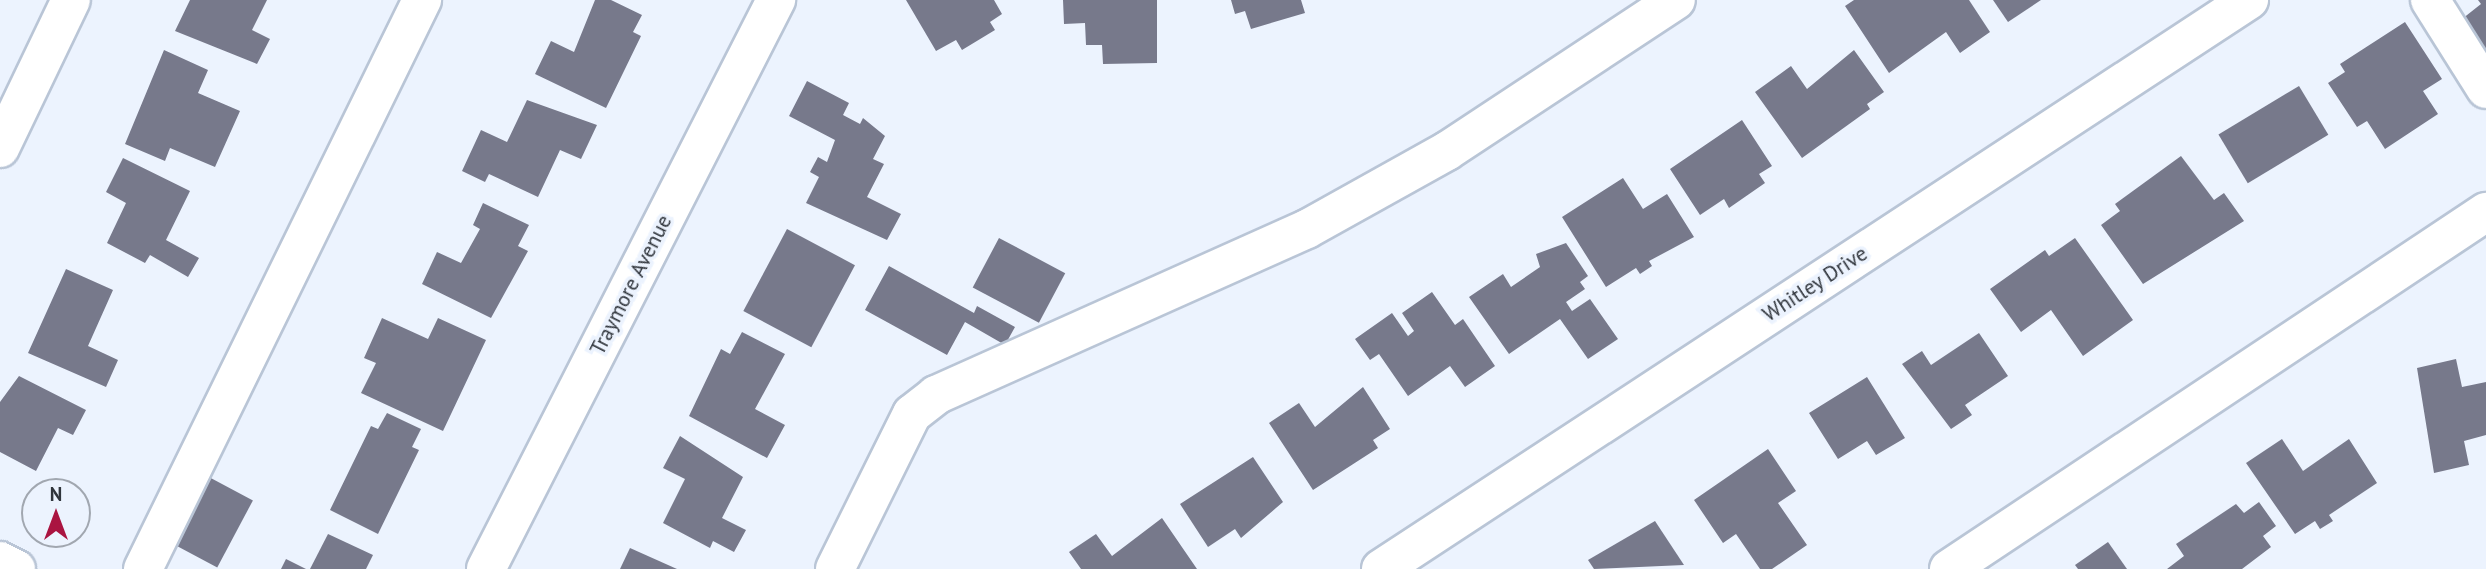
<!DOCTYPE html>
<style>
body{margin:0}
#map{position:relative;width:2486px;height:569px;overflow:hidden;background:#ecf3fe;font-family:"PT Sans",sans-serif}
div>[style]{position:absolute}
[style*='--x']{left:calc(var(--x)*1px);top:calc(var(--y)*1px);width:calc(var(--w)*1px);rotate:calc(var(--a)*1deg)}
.building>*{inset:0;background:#77798b;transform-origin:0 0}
.roads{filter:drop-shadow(2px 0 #b9c5d6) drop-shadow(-2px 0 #b9c5d6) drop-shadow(0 2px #b9c5d6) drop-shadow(0 -2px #b9c5d6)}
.minor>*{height:38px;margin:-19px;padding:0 19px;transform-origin:19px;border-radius:19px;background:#fff}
span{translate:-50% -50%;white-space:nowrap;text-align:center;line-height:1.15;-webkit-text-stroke:7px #ecf3fe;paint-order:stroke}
.street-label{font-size:21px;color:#30353c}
.north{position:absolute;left:21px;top:478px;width:70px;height:70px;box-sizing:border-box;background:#ecf3fe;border:2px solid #a1a7b0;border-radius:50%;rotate:0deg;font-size:19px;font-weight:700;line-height:28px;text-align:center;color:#30353c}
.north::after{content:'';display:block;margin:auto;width:24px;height:32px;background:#aa1441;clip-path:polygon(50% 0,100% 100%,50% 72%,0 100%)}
</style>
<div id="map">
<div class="building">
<i style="clip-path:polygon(190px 0,267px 0,252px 30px,270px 39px,257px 64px,175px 31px)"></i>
<i style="clip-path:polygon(595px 0,611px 0,642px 15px,633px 32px,641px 36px,606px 108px,535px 74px,551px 41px,574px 52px)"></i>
<i style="clip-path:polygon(906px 0,994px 0,1002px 14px,990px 22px,995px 30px,962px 50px,956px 40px,936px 51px)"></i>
<i style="clip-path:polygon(1063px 0,1157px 0,1157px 63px,1103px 64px,1102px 45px,1086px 45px,1085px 23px,1064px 24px)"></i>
<i style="clip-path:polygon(1231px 0,1301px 0,1305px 13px,1251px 29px,1245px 11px,1235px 14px)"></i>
<i style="clip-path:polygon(1854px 0,1969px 0,1990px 32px,1960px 53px,1946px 32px,1889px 73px,1845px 6px)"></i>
<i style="clip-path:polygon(1993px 0,2041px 0,2008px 22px)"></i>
<i style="clip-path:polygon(2478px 0,2486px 0,2486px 50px,2462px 19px,2481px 4px)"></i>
<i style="clip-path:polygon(2405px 22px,2442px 79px,2423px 91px,2438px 114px,2385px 149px,2367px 121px,2357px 127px,2328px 83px,2345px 72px,2340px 64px)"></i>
<i style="clip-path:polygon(164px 50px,208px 70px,198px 93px,240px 111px,215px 167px,170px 148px,165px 161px,125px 144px)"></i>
<i style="clip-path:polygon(1854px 50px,1884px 92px,1867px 104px,1870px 109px,1802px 158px,1755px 92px,1791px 66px,1807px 89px)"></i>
<i style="clip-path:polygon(807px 81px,849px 103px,843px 115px,860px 124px,863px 118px,885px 136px,873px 159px,884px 164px,867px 197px,901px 214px,887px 240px,806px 203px,819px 177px,810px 172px,818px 157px,827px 162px,835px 140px,789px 116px)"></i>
<i style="left:2299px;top:86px;width:57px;height:94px;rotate:59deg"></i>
<i style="clip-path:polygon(527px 100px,597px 125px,581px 159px,560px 150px,538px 197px,489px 174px,485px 182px,462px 171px,481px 130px,507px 142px)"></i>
<i style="clip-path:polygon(1742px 120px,1772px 166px,1759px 174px,1765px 183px,1729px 208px,1724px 199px,1700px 215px,1670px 169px)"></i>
<i style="clip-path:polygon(2181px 156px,2214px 200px,2224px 193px,2244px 221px,2143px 284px,2101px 225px,2120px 211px,2115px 204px)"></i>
<i style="clip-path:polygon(123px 158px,190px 191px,166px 240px,199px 258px,188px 277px,150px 255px,145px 263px,107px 243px,126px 203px,106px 192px)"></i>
<i style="clip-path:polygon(1623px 178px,1643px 209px,1667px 194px,1694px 237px,1649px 261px,1652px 266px,1640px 274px,1636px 268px,1606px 287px,1562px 217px)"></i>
<i style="clip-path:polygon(483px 203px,529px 225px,518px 246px,528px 251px,491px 318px,422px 284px,437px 252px,461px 263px,480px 229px,473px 225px)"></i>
<i style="left:787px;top:229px;width:77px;height:93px;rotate:28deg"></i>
<i style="left:999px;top:238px;width:75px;height:56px;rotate:28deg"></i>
<i style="clip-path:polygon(2075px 238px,2133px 320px,2083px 356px,2051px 310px,2021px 332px,1990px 289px,2045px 250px,2049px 256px)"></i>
<i style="clip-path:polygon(1566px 243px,1588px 276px,1580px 282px,1585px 289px,1566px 302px,1572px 311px,1590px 299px,1618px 339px,1588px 359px,1560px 319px,1509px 354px,1469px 297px,1503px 274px,1511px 287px,1540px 267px,1536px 254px)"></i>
<i style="clip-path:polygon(889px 266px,974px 313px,977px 306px,1015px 327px,1005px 345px,965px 322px,947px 355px,865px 310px)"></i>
<i style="clip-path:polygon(66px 269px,113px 290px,88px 346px,118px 360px,106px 387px,28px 353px)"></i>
<i style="clip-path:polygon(1432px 292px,1455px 325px,1463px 319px,1495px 366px,1465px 387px,1450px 366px,1408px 396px,1379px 354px,1370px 360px,1355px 339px,1392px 313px,1408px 336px,1414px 331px,1402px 313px)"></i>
<i style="clip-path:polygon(382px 318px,428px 339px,438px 318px,486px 340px,443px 431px,361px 393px,376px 363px,364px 358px)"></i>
<i style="clip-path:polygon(742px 332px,785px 354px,755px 409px,785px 425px,767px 458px,689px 416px,721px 349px,730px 354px)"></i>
<i style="clip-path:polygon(1979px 333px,2008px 376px,1965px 405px,1972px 415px,1951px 429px,1902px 364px,1922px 351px,1931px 365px)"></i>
<i style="clip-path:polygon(2456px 359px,2462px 387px,2486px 382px,2486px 435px,2464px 441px,2469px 465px,2434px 473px,2417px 368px)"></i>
<i style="clip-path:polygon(19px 376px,86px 410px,73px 435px,58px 428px,36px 471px,0 452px,0 402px)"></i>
<i style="clip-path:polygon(1867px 377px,1905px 438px,1876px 455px,1867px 441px,1838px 459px,1809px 413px)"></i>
<i style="clip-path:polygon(1363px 387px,1390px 429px,1373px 440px,1378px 448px,1313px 490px,1269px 423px,1299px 403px,1315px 427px)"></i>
<i style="clip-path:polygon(387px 413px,421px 429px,412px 447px,419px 450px,378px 534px,330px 510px,371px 426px,378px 429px)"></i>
<i style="clip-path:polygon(680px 436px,743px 477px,722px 518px,746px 530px,734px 552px,713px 541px,710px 548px,663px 523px,685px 479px,663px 468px)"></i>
<i style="clip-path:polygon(2282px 439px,2303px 471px,2349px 439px,2377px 483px,2329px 515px,2333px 521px,2320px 529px,2315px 521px,2295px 534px,2246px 463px)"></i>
<i style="clip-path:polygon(1768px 449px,1796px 491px,1778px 503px,1807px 545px,1772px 569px,1760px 569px,1736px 534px,1723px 543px,1694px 500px)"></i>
<i style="clip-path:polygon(1253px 457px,1283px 502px,1241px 538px,1235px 529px,1208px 547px,1180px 504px)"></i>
<i style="left:207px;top:476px;width:52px;height:76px;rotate:28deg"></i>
<i style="clip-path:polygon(2259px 502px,2276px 526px,2263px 536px,2271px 547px,2242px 569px,2167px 569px,2184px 556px,2176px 544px,2236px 504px,2244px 513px)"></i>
<i style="clip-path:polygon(1162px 518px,1197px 569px,1081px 569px,1069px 552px,1096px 534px,1112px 556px)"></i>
<i style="clip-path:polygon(1655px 521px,1684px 565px,1594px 569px,1588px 560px)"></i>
<i style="clip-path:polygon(328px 534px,373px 555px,366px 569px,310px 569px)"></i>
<i style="clip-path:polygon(2108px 542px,2127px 569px,2078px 569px,2075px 565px)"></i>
<i style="clip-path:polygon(630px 548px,677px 569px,620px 569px)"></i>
<i style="clip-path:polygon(286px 559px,306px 569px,281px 569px)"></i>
</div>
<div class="roads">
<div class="minor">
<i style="--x:2430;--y:0;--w:105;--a:57.8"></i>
<i style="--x:0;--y:148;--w:164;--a:-64.4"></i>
<i style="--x:0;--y:561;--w:18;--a:27"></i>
<i style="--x:143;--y:569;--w:634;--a:-63.88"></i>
<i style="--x:486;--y:569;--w:639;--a:-62.99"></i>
<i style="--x:835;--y:569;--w:173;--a:-63.6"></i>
<i style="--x:912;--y:414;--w:31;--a:-38"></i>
<i style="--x:936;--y:395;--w:406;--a:-24.1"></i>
<i style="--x:1307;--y:229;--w:160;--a:-29.1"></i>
<i style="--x:1447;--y:151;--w:274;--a:-33.4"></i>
<i style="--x:1381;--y:569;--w:1038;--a:-33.25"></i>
<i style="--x:1949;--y:569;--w:645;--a:-33.62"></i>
</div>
</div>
<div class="street-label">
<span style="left:1815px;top:284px;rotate:-33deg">Whitley Drive</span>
<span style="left:631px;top:285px;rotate:-63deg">Traymore Avenue</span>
</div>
<div class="north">N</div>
</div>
